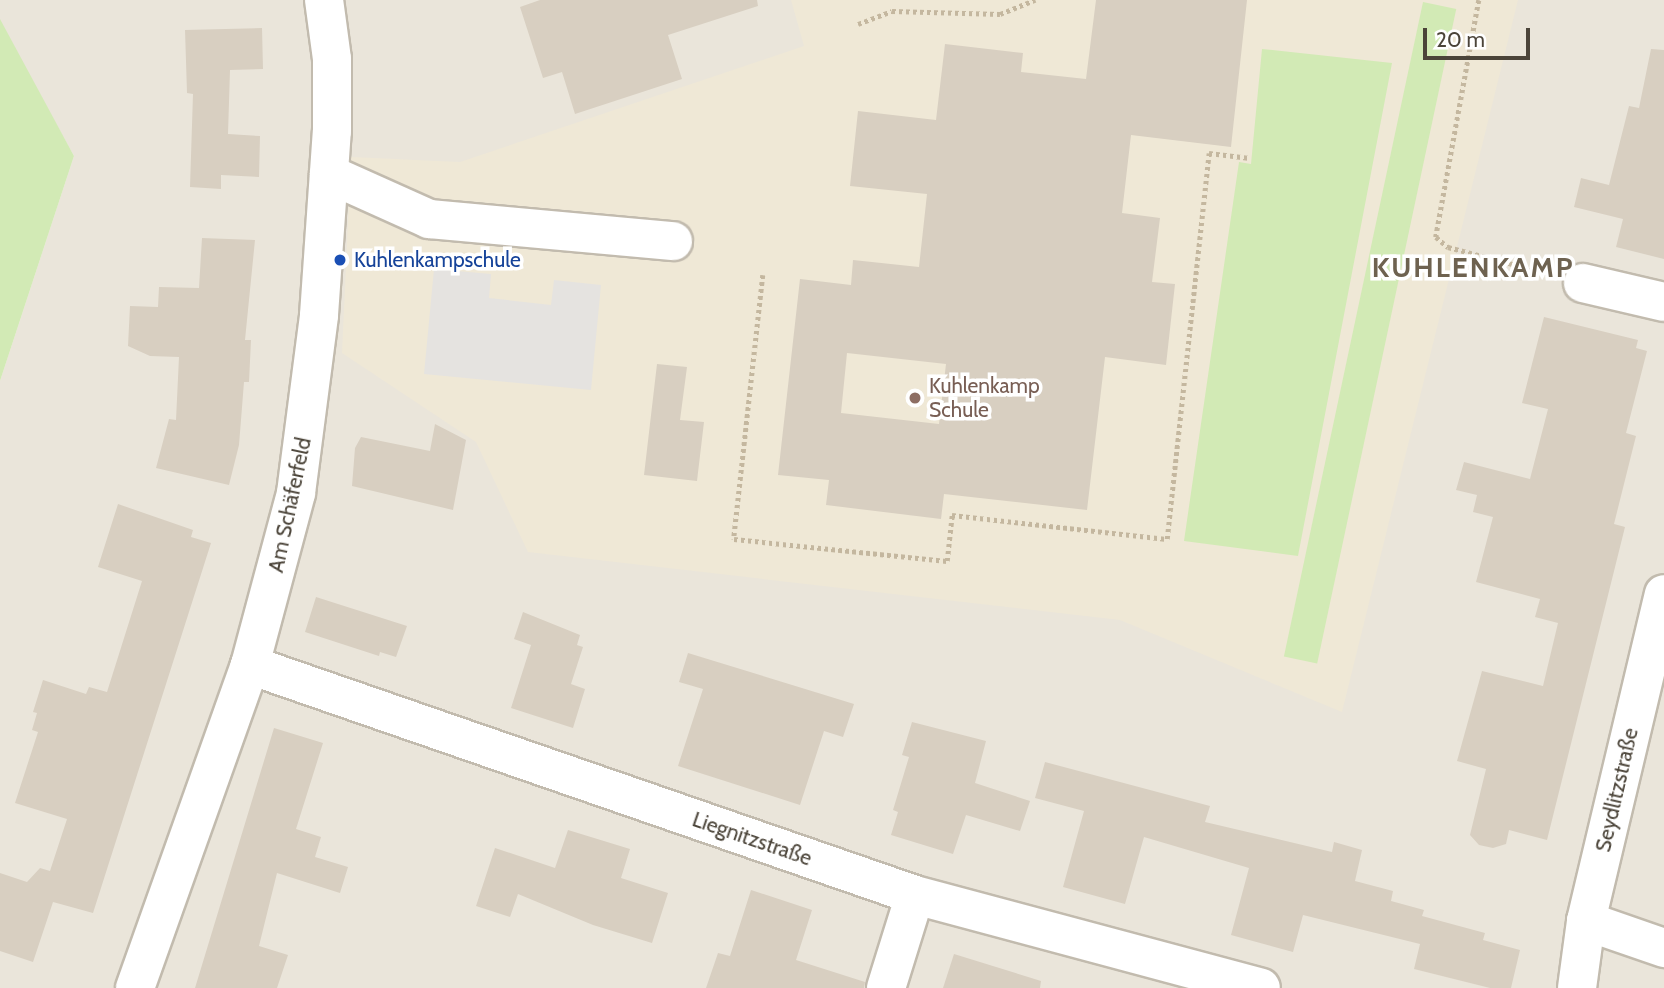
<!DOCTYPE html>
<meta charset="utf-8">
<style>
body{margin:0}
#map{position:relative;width:1664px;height:988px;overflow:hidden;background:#f6f3ec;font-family:Cabin,sans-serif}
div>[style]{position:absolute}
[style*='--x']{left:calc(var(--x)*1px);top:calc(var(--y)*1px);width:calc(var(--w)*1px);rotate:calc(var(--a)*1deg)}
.residential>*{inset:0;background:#eae5da}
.education>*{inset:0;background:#efe8d6}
.green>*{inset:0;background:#d2eab5;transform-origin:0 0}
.parking>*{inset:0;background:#e5e3e0}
.building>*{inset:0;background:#d8cfc1}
.path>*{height:4.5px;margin-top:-2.25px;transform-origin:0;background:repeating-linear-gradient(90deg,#c4b79f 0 3.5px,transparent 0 7px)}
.roads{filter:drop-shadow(2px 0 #c2bbae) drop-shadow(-2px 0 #c2bbae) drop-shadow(0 2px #c2bbae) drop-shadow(0 -2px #c2bbae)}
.minor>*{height:38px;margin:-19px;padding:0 19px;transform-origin:19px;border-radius:19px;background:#fff}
.dots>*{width:19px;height:19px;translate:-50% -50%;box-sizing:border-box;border:4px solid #fff;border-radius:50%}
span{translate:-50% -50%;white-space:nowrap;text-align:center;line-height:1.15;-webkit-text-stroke:7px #fff;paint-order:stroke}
.transit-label{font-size:21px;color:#164399}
.left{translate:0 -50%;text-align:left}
.education-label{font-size:21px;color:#785e54}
.street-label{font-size:21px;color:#4b4439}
.district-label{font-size:28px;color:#6e6250;font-weight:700;letter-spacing:2px}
.scale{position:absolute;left:1423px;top:28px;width:107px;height:32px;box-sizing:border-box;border:4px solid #4b4439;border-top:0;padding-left:9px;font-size:21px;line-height:24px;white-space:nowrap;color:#4b4439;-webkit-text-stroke:5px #fff;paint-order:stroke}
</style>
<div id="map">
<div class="residential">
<i style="clip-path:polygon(0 0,1664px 0,1664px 988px,0 988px,0 381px,74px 156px,0 23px)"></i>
</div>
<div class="education">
<i style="clip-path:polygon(791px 0,1518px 0,1342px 712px,1120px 620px,528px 552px,476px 442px,342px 353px,351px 157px,460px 162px,804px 46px)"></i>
</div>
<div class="green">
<i style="left:1423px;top:2px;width:34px;height:669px;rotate:12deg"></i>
<i style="clip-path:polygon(0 19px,74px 156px,0 381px)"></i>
<i style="clip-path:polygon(1262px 49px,1392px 63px,1298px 556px,1184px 541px,1239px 162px,1251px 164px)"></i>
</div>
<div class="parking">
<i style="clip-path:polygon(434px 269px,491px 274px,489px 298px,551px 305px,554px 280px,601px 285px,591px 390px,424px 374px)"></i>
</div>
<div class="building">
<i style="clip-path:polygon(540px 0,757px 0,758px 6px,668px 35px,682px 79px,575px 114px,562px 72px,543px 78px,520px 7px)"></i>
<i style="clip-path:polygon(evenodd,1096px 0,1247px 0,1231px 147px,1131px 135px,1122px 213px,1160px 218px,1152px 282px,1175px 284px,1166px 365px,1105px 357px,1087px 510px,944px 494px,941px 519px,826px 505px,829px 480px,778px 475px,800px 279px,851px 285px,853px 260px,919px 267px,927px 194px,850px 186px,858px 111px,936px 120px,945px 44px,1023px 53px,1021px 72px,1086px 79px,1096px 0,847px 353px,946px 364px,939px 424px,841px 413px,847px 353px)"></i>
<i style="clip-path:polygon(262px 28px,263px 69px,230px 70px,228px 134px,260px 136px,259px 177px,221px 175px,221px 189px,190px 187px,193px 94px,187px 93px,185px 30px)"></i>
<i style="clip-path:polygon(1651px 49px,1664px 50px,1664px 259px,1616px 247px,1623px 219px,1574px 207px,1581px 178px,1609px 185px,1629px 106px,1639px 108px)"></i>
<i style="clip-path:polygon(202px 238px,255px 240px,245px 340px,251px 340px,249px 382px,244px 382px,239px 445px,229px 485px,156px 468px,169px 419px,176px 420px,179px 357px,150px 356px,128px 346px,130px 306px,158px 307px,159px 287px,199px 288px)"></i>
<i style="clip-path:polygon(1544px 317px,1638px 340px,1636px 348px,1647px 351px,1626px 433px,1636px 436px,1614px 524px,1625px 527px,1547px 840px,1509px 830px,1506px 844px,1493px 848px,1479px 845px,1470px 835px,1486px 769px,1457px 761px,1482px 671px,1543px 686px,1558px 623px,1535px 617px,1540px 599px,1476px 582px,1493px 517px,1473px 512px,1477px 495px,1456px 490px,1464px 462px,1530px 479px,1548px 409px,1522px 403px)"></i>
<i style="clip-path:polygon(657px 364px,687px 367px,680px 420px,704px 422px,697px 481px,644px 475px)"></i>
<i style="clip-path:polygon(435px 424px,466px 440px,453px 510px,352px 486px,355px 448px,361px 437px,430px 451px)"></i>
<i style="clip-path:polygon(118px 504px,193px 530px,191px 537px,211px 543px,93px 913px,53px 902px,33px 962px,0 951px,0 873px,27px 882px,40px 868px,50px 871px,67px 819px,15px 803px,38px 732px,32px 730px,37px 713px,33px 712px,43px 680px,86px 694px,89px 687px,107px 692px,142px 581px,98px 567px)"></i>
<i style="clip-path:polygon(316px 597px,407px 626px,396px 657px,380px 652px,379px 656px,305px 632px)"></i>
<i style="clip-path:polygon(523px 612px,580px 635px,577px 645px,583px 647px,571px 684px,585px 689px,573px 728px,511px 708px,531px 645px,514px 639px)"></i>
<i style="clip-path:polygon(688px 653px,854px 704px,843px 737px,824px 731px,800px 805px,678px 766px,703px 689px,679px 682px)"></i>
<i style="clip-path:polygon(912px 722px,986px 741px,975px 783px,1030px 801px,1020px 831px,966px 815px,953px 854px,891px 835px,898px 812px,893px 810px,909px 757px,902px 755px)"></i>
<i style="clip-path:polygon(274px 728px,323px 743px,296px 829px,321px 837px,315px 857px,348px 867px,340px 893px,277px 873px,259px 946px,288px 955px,277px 988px,195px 988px)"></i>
<i style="clip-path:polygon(1045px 762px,1210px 806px,1205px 822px,1332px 852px,1334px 842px,1362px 850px,1355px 881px,1393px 891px,1391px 901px,1424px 910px,1422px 916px,1485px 933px,1483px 940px,1520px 950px,1511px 988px,1490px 988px,1414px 969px,1420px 944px,1303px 915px,1293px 952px,1231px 935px,1249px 868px,1144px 837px,1125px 904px,1063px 887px,1084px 811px,1035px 798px)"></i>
<i style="clip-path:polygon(568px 830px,630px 849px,621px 878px,668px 893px,652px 943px,593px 925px,518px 894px,510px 917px,476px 906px,495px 848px,555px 868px)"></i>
<i style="clip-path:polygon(751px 890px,812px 910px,796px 960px,865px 982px,864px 988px,706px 988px,718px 953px,730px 956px)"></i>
<i style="clip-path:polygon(954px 954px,1041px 981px,1040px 988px,943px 988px)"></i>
</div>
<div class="path">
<i style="--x:1479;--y:0;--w:241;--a:100.3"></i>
<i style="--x:1436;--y:237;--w:16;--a:40"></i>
<i style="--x:1448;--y:247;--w:106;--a:14.8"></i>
<i style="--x:858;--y:24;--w:36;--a:-21"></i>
<i style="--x:892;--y:11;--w:108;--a:1.6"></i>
<i style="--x:1000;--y:14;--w:38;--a:-22"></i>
<i style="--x:763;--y:275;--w:266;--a:96.3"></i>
<i style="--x:734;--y:539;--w:214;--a:5.9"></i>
<i style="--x:947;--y:561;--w:46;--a:-83.8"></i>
<i style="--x:952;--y:515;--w:216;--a:6.4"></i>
<i style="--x:1167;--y:539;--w:388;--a:-83.8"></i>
<i style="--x:1209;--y:153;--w:41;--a:7"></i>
</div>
<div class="roads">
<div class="minor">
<i style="--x:329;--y:174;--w:110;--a:24.2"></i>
<i style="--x:429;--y:219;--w:245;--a:5.2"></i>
<i style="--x:1583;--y:283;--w:83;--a:13.2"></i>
<i style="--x:250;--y:665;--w:704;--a:19.08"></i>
<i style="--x:915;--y:895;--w:358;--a:15"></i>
<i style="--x:1586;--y:921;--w:83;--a:19.1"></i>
<i style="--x:135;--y:988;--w:343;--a:-70.4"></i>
<i style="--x:250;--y:665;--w:178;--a:-75"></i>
<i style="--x:296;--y:493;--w:179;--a:-82.6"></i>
<i style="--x:319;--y:315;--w:184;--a:-86"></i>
<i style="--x:332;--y:131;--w:72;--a:-90"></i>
<i style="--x:332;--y:59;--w:60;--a:-97.7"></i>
<i style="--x:886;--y:988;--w:97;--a:-72.7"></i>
<i style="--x:1577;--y:988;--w:68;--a:-82.3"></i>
<i style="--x:1586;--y:921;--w:336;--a:-76.6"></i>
</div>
</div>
<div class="dots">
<i style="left:340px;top:260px;background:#1a4fb4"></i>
<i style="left:915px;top:398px;background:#8d6e63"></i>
</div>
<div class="transit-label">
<span class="left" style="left:354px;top:260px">Kuhlenkampschule</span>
</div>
<div class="education-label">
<span class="left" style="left:929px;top:398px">Kuhlenkamp<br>Schule</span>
</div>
<div class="street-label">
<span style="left:290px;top:505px;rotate:-78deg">Am Schäferfeld</span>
<span style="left:1617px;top:790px;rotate:-77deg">Seydlitzstraße</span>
<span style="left:752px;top:839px;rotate:19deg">Liegnitzstraße</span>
</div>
<div class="district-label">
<span style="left:1473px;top:267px">KUHLENKAMP</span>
</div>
<div class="scale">20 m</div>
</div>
